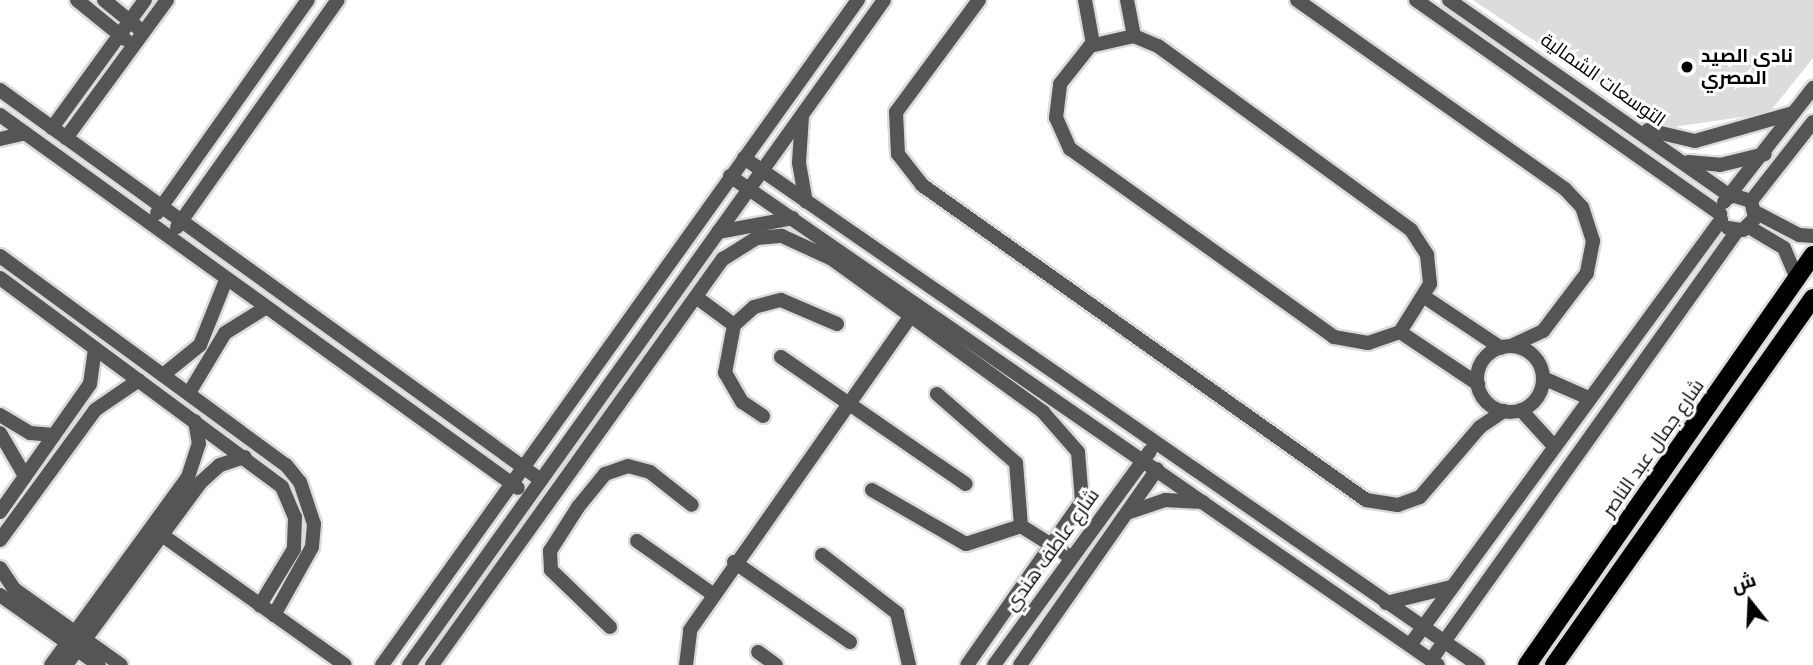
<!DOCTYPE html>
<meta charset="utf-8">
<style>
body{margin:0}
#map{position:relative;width:1813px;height:665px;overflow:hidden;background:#fff;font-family:"Noto Sans",Cairo,sans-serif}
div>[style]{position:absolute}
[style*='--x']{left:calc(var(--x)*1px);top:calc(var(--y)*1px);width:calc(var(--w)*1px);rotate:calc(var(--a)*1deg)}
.green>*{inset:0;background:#dcdcdc}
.roads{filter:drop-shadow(2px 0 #dbdbdb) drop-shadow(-2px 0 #dbdbdb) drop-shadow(0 2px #dbdbdb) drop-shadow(0 -2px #dbdbdb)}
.minor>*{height:14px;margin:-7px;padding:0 7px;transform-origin:7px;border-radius:7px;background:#555}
.minor>.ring{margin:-7px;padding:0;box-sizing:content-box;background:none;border:14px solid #555;border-radius:50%}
.major>*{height:18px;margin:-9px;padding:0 9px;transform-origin:9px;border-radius:9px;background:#000}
.dots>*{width:19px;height:19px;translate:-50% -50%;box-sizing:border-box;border:4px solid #fff;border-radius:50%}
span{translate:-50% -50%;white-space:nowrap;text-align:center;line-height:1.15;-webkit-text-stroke:6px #fff;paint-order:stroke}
.poi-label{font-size:19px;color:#000;font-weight:700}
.left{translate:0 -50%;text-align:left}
.street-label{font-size:19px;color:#000}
.north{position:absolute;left:1715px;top:567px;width:70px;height:70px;-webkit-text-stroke:5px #fff;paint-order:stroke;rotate:342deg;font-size:19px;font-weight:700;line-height:28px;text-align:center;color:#000}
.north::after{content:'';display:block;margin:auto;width:24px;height:32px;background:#000;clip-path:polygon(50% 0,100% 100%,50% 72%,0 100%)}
</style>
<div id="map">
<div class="green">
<i style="clip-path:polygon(1473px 0,1813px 0,1813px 58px,1769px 113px,1666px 128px)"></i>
</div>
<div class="roads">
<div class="minor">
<i style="--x:77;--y:0;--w:62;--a:39.1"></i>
<i style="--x:104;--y:0;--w:43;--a:39.3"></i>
<i style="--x:979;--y:0;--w:139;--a:126.5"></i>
<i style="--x:896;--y:112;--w:42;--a:87.3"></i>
<i style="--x:898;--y:154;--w:39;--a:52"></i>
<i style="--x:922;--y:185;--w:544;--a:35.35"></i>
<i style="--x:1366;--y:500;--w:32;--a:9"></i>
<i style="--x:1398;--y:505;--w:23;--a:-20"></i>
<i style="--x:1420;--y:497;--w:92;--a:-49.4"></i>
<i style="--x:1480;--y:427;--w:29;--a:-34"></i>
<i style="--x:1085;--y:0;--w:45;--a:79.7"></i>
<i style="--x:1127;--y:0;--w:37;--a:79"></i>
<i style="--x:1297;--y:0;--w:328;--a:35.2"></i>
<i style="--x:1565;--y:189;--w:25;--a:47"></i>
<i style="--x:1582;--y:207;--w:36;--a:72"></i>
<i style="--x:1593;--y:241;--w:33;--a:101"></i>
<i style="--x:1587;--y:273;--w:73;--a:127.2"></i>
<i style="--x:1543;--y:331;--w:35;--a:155"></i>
<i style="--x:1416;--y:0;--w:372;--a:35.1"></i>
<i style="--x:1449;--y:0;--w:344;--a:34.9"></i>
<i style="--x:1134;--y:36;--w:26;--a:23"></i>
<i style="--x:1158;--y:46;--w:313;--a:36"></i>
<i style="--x:1411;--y:230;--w:30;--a:57"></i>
<i style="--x:1427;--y:255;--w:29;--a:84"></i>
<i style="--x:1430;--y:284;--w:57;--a:122"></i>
<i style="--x:1400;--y:332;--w:34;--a:161"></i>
<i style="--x:1368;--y:343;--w:35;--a:-170"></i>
<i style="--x:1334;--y:337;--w:324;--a:-144.5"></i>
<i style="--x:1070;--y:149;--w:34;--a:-114"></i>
<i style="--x:1056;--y:118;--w:34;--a:-83"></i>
<i style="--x:1060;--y:84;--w:48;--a:-51.7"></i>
<i style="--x:1090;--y:46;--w:45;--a:-12.8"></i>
<i style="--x:0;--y:90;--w:667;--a:35.79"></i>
<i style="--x:0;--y:115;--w:638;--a:35.76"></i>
<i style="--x:802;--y:116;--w:47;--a:93.7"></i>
<i style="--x:799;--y:163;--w:39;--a:80"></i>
<i style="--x:52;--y:128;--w:158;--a:-54"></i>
<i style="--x:1648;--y:130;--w:48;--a:13.2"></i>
<i style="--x:1695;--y:141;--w:102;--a:-15.9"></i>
<i style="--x:66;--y:138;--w:171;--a:-53.8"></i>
<i style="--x:0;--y:139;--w:26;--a:-13"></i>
<i style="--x:744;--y:158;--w:892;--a:34.63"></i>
<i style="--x:1688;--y:162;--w:32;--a:5"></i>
<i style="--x:1720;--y:165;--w:46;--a:-13.7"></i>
<i style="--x:730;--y:176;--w:860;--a:34.63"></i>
<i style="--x:1751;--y:201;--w:100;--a:-51.9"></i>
<i style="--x:1724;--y:202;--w:145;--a:-52"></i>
<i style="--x:1755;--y:212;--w:50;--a:27.6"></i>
<i style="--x:1799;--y:235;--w:14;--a:4"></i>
<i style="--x:157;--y:213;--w:261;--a:-54.7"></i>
<i style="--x:177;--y:227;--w:278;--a:-54.7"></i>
<i style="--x:1749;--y:227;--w:41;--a:31"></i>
<i style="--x:1784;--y:248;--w:34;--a:67"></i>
<i style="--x:1728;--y:228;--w:15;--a:8"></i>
<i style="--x:1743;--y:230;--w:17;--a:-45"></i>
<i style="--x:1755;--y:218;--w:17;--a:-103"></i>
<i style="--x:1751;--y:201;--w:17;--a:-163"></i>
<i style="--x:718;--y:232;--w:76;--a:-10.6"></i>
<i style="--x:0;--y:256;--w:354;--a:36.2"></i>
<i style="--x:286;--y:465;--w:22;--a:51"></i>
<i style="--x:300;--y:482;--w:44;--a:71.6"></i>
<i style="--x:314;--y:524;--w:23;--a:95"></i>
<i style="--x:312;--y:547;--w:78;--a:119.2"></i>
<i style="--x:0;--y:278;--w:351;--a:36.5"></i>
<i style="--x:282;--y:487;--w:33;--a:67"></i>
<i style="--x:295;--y:517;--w:32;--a:92"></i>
<i style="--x:294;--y:549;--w:66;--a:121.3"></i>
<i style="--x:696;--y:297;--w:47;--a:36.4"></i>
<i style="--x:1426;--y:298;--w:90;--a:33.7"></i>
<i style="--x:1400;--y:332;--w:94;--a:33.7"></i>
<i class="ring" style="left:1477px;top:346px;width:52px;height:52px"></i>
<i style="--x:781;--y:357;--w:224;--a:34.5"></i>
<i style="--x:163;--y:375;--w:48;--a:-39"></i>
<i style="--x:200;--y:345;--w:70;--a:-68.2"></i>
<i style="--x:1543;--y:378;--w:47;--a:23.8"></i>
<i style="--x:189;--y:393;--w:70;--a:-59"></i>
<i style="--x:225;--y:333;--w:47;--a:-32"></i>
<i style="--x:1521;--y:410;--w:46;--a:47.6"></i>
<i style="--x:0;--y:415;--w:35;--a:31"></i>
<i style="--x:30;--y:433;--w:24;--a:5"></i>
<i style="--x:763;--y:416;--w:25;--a:-146"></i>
<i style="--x:742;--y:402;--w:34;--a:-120"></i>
<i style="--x:725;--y:373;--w:49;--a:-79.4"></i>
<i style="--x:734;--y:325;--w:27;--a:-42"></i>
<i style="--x:754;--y:307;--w:28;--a:-15"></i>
<i style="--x:781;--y:300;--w:61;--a:23.2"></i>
<i style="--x:0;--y:433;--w:50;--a:59.8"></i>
<i style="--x:872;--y:490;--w:108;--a:29.9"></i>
<i style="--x:966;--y:544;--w:58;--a:-18.1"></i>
<i style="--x:1021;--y:526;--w:63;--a:-94.5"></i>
<i style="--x:1016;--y:463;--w:105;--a:-138.9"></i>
<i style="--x:0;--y:512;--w:156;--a:-54.9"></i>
<i style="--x:90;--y:384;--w:36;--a:-82"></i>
<i style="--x:1127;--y:513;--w:40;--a:-18.9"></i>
<i style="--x:1165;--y:500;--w:38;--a:3"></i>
<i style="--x:1021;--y:526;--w:57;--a:32"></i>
<i style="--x:162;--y:535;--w:224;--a:35.4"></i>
<i style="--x:0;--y:540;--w:161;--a:-53.8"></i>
<i style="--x:95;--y:410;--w:53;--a:-34.3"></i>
<i style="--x:637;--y:541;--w:94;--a:35"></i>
<i style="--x:822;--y:555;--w:95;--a:37.7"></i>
<i style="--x:897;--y:613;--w:53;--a:77"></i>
<i style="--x:734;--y:562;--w:141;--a:34.6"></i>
<i style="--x:0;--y:568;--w:25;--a:56"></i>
<i style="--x:14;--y:589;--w:131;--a:35.4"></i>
<i style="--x:0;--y:595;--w:121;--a:35.3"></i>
<i style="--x:1386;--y:603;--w:67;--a:-13.8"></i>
<i style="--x:610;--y:627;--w:82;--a:-136"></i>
<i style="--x:551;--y:570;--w:19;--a:-93"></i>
<i style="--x:550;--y:551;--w:52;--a:-57.5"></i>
<i style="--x:578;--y:507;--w:43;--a:-50.7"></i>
<i style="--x:605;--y:474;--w:24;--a:-19"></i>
<i style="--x:628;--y:466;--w:23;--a:15"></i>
<i style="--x:650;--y:472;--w:53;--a:38.2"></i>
<i style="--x:1410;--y:645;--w:527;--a:-53.8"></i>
<i style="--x:758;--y:652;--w:22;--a:36"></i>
<i style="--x:1431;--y:660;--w:527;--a:-54.5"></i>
<i style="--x:51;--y:665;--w:233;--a:-53.9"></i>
<i style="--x:188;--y:477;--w:35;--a:-72"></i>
<i style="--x:199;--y:444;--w:23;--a:-100"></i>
<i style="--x:66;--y:665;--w:227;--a:-53.6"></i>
<i style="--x:201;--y:482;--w:25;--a:-42"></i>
<i style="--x:220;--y:465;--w:26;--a:-18"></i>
<i style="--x:382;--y:665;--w:818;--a:-54.41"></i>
<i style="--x:409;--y:665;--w:817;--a:-54.46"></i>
<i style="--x:432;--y:665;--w:500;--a:-54.4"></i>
<i style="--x:723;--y:259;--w:40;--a:-32"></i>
<i style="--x:757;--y:238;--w:25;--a:-5"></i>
<i style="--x:782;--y:236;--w:55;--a:24.7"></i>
<i style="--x:832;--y:259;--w:261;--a:35.9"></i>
<i style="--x:1043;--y:412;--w:53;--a:48.8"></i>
<i style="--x:1078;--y:452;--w:49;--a:85.3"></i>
<i style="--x:1082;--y:501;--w:200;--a:125"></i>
<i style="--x:686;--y:665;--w:35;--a:-83"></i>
<i style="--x:690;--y:630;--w:384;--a:-54.9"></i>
<i style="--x:994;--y:665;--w:265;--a:-53.9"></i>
<i style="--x:1020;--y:665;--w:239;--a:-55"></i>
</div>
<div class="major">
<i style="--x:1527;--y:665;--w:500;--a:-55.1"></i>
<i style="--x:1554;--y:665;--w:449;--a:-54.8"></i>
</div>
</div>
<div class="dots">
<i style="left:1687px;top:67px;background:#000"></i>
</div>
<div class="poi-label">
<span class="left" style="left:1701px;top:67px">نادى الصيد<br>المصري</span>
</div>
<div class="street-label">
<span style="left:1603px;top:80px;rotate:35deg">التوسعات الشمالية</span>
<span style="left:1653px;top:448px;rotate:-55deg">شارع جمال عبد الناصر</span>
<span style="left:1052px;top:550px;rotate:-54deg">شارع عاطف هندي</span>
</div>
<div class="north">ش</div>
</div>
